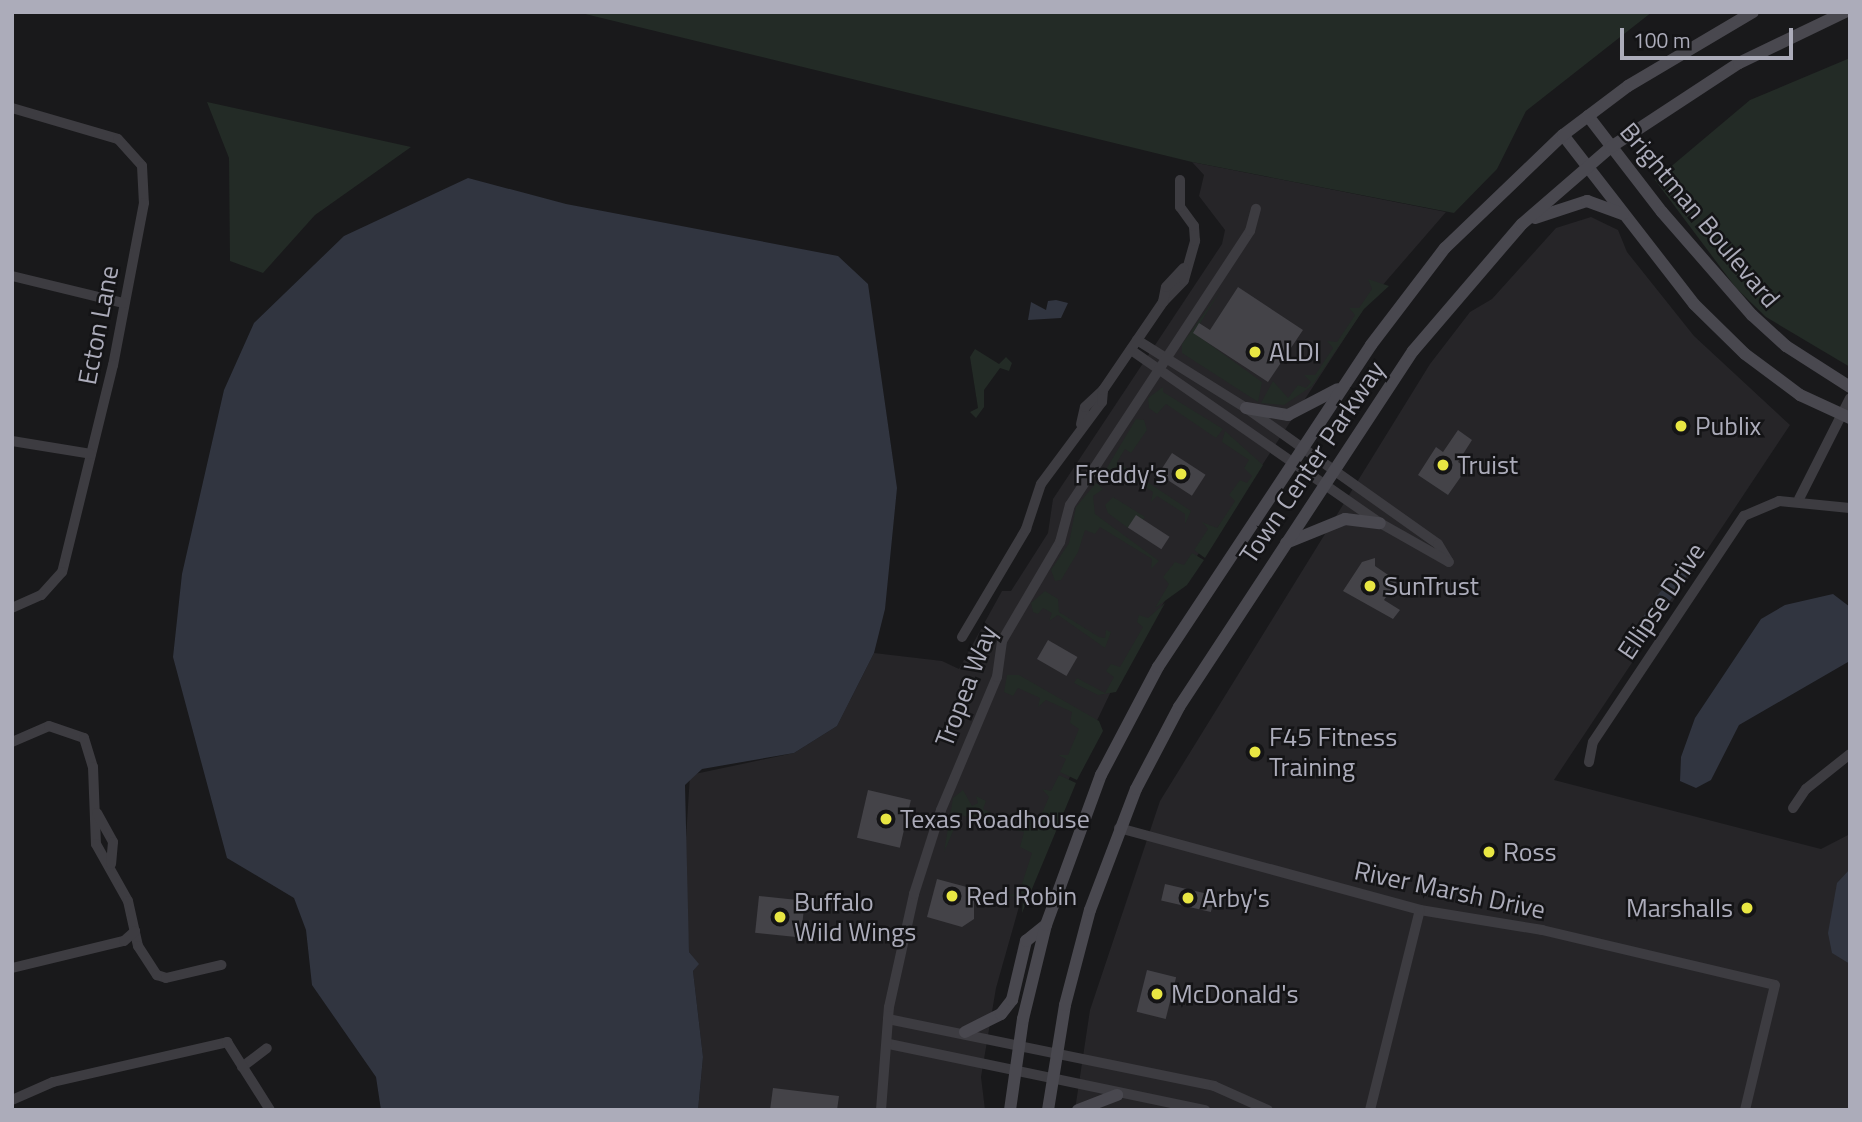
<!DOCTYPE html>
<style>
body{margin:0}
#map{position:relative;width:1862px;height:1122px;overflow:hidden;background:#19191b;font-family:"Titillium Web",sans-serif}
div>[style]{position:absolute}
[style*='--x']{left:calc(var(--x)*1px);top:calc(var(--y)*1px);width:calc(var(--w)*1px);rotate:calc(var(--a)*1deg)}
.built>*{inset:0;background:#262528}
.green>*{inset:0;background:#232b26}
.water>*{inset:0;background:#313540}
.building>*{inset:0;background:#444348;transform-origin:0 0}
.street>*{height:10px;margin:-5px;padding:0 5px;transform-origin:5px;border-radius:5px;background:#3d3c41}
.secondary>*{height:12px;margin:-6px;padding:0 6px;transform-origin:6px;border-radius:6px;background:#49484f}
.dots>*{width:19px;height:19px;translate:-50% -50%;box-sizing:border-box;border:4px solid #141416;border-radius:50%}
span{translate:-50% -50%;white-space:nowrap;text-align:center;line-height:1.15;-webkit-text-stroke:5px #141416;paint-order:stroke}
.street-label{font-size:26px;color:#acacba}
.poi-label{font-size:26px;color:#acacba}
.left{translate:0 -50%;text-align:left}
.right{translate:-100% -50%;text-align:right}
.frame{position:absolute;inset:0;border:14px solid #acacba;pointer-events:none}
.scale{position:absolute;left:1620px;top:28px;width:173px;height:32px;box-sizing:border-box;border:4px solid #acacba;border-top:0;padding-left:9px;font-size:21px;line-height:24px;white-space:nowrap;color:#acacba;-webkit-text-stroke:5px #141416;paint-order:stroke}
</style>
<div id="map">
<div class="built">
<i style="clip-path:polygon(1192px 162px,1446px 212px,1368px 302px,1257px 473px,1166px 599px,1116px 681px,1054px 810px,1024px 889px,996px 988px,981px 1077px,985px 1110px,698px 1110px,703px 1057px,693px 971px,698px 964px,689px 952px,684px 869px,690px 775px,794px 753px,837px 726px,874px 653px,942px 661px,959px 669px,1002px 591px,1011px 591px,1048px 533px,1053px 499px,1222px 244px,1225px 230px,1199px 196px,1204px 175px)"></i>
<i style="clip-path:polygon(1591px 217px,1618px 230px,1627px 252px,1694px 336px,1790px 425px,1554px 780px,1821px 849px,1850px 834px,1850px 1110px,1075px 1110px,1090px 1010px,1160px 801px,1430px 364px,1470px 312px,1492px 299px,1556px 228px)"></i>
</div>
<div class="green">
<i style="clip-path:polygon(577px 12px,1652px 12px,1526px 111px,1497px 169px,1454px 213px,1192px 162px)"></i>
<i style="clip-path:polygon(1850px 58px,1850px 367px,1766px 317px,1736px 288px,1655px 180px,1750px 100px)"></i>
<i style="clip-path:polygon(207px 102px,411px 147px,315px 215px,263px 273px,230px 261px,229px 158px)"></i>
<i style="clip-path:polygon(1368px 279px,1389px 286px,1364px 309px,1312px 386px,1284px 405px,1261px 403px,1273px 381px,1288px 398px,1298px 385px,1306px 388px,1311px 382px,1304px 375px,1315px 375px,1333px 348px,1327px 341px,1337px 342px,1355px 315px,1349px 308px,1359px 308px,1372px 289px)"></i>
<i style="clip-path:polygon(1221px 290px,1194px 333px,1262px 382px,1258px 402px,1182px 353px,1182px 344px)"></i>
<i style="clip-path:polygon(975px 349px,999px 364px,1006px 357px,1012px 363px,1009px 371px,1000px 368px,984px 390px,984px 407px,976px 418px,970px 412px,978px 408px,970px 357px)"></i>
<i style="clip-path:polygon(1163px 387px,1163px 392px,1223px 429px,1216px 438px,1166px 404px,1157px 414px,1149px 408px,1148px 398px)"></i>
<i style="clip-path:polygon(1136px 419px,1144px 420px,1147px 430px,1131px 453px,1125px 449px,1117px 462px,1191px 511px,1185px 524px,1185px 514px,1157px 496px,1151px 502px,1153px 492px,1134px 479px,1126px 486px,1128px 476px,1118px 469px,1112px 476px,1105px 471px)"></i>
<i style="clip-path:polygon(1225px 431px,1263px 465px,1205px 558px,1194px 550px,1208px 529px,1202px 522px,1217px 528px,1235px 501px,1229px 495px,1240px 480px,1247px 483px,1252px 476px,1244px 468px,1249px 460px,1222px 442px)"></i>
<i style="clip-path:polygon(1096px 483px,1103px 489px,1093px 496px,1095px 514px,1159px 561px,1151px 569px,1152px 559px,1100px 527px,1095px 534px,1085px 530px,1078px 552px,1061px 580px,1055px 581px,1051px 570px,1069px 543px,1076px 507px)"></i>
<i style="clip-path:polygon(1113px 497px,1145px 517px,1143px 520px,1136px 516px,1128px 528px,1108px 513px,1105px 505px)"></i>
<i style="clip-path:polygon(1192px 553px,1204px 560px,1187px 585px,1155px 608px,1169px 584px,1163px 577px,1175px 562px,1184px 565px)"></i>
<i style="clip-path:polygon(1045px 591px,1058px 599px,1059px 612px,1099px 637px,1105px 638px,1106px 630px,1111px 632px,1105px 648px,1058px 615px,1049px 621px,1052px 613px,1043px 608px,1038px 614px,1033px 612px,1031px 603px)"></i>
<i style="clip-path:polygon(1165px 603px,1116px 692px,1098px 695px,1074px 683px,1077px 678px,1105px 693px,1114px 677px,1106px 671px,1111px 664px,1120px 667px,1143px 627px,1137px 622px,1139px 615px,1148px 618px)"></i>
<i style="clip-path:polygon(1007px 675px,1019px 675px,1099px 721px,1103px 731px,1077px 780px,1060px 772px,1066px 759px,1058px 755px,1068px 755px,1079px 729px,1070px 723px,1072px 712px,1046px 700px,1038px 707px,1040px 698px,1018px 688px,1013px 696px,1004px 692px)"></i>
<i style="clip-path:polygon(1059px 775px,1076px 783px,1022px 913px,1023px 899px,1008px 895px,1019px 893px,1032px 853px,1020px 847px,1024px 832px,960px 815px,944px 852px,953px 798px,963px 790px,972px 806px,978px 803px,976px 796px,986px 801px,983px 809px,1021px 826px,1026px 818px,1038px 822px,1049px 797px,1042px 789px,1051px 791px)"></i>
</div>
<div class="water">
<i style="clip-path:polygon(468px 178px,566px 204px,838px 256px,868px 284px,897px 488px,885px 609px,874px 653px,837px 726px,794px 753px,702px 769px,685px 785px,689px 952px,699px 964px,693px 971px,703px 1057px,698px 1110px,381px 1110px,376px 1077px,312px 985px,306px 930px,294px 898px,227px 858px,173px 657px,182px 574px,224px 390px,254px 323px,344px 236px)"></i>
<i style="clip-path:polygon(1056px 300px,1068px 303px,1061px 318px,1028px 320px,1031px 302px,1046px 310px,1048px 301px)"></i>
<i style="clip-path:polygon(1683px 572px,1687px 576px,1632px 656px,1628px 653px,1637px 626px,1660px 592px)"></i>
<i style="clip-path:polygon(1833px 594px,1850px 607px,1848px 662px,1739px 725px,1711px 780px,1696px 788px,1680px 781px,1681px 757px,1695px 718px,1761px 619px,1785px 605px)"></i>
<i style="clip-path:polygon(1850px 869px,1850px 964px,1832px 953px,1828px 933px,1837px 883px)"></i>
</div>
<div class="building">
<i style="clip-path:polygon(1238px 287px,1303px 330px,1268px 382px,1193px 333px,1199px 323px,1210px 330px)"></i>
<i style="clip-path:polygon(1458px 430px,1472px 440px,1458px 462px,1467px 468px,1448px 495px,1418px 475px,1436px 447px,1443px 452px)"></i>
<i style="left:1172px;top:453px;width:40px;height:25px;rotate:33deg"></i>
<i style="left:1136px;top:515px;width:40px;height:15px;rotate:33deg"></i>
<i style="clip-path:polygon(1375px 558px,1375px 566px,1397px 581px,1384px 600px,1400px 610px,1393px 619px,1343px 591px,1362px 562px)"></i>
<i style="left:1048px;top:640px;width:34px;height:22px;rotate:30deg"></i>
<i style="left:868px;top:790px;width:44px;height:49px;rotate:13deg"></i>
<i style="clip-path:polygon(937px 879px,974px 889px,974px 919px,962px 927px,927px 917px)"></i>
<i style="left:1165px;top:884px;width:51px;height:17px;rotate:13deg"></i>
<i style="left:759px;top:896px;width:46px;height:37px;rotate:6deg"></i>
<i style="left:1147px;top:970px;width:30px;height:43px;rotate:14deg"></i>
<i style="clip-path:polygon(773px 1088px,839px 1096px,837px 1110px,770px 1110px)"></i>
</div>
<div class="street">
<i style="--x:12;--y:108;--w:110;--a:16.3"></i>
<i style="--x:118;--y:139;--w:36;--a:48"></i>
<i style="--x:142;--y:166;--w:37;--a:87"></i>
<i style="--x:144;--y:203;--w:165;--a:100.8"></i>
<i style="--x:113;--y:365;--w:213;--a:103.8"></i>
<i style="--x:62;--y:572;--w:31;--a:132"></i>
<i style="--x:41;--y:595;--w:32;--a:156"></i>
<i style="--x:12;--y:276;--w:115;--a:13.6"></i>
<i style="--x:1163;--y:302;--w:30;--a:-46"></i>
<i style="--x:1184;--y:280;--w:41;--a:-74.2"></i>
<i style="--x:1195;--y:241;--w:15;--a:-94"></i>
<i style="--x:1194;--y:226;--w:24;--a:-126"></i>
<i style="--x:1180;--y:207;--w:27;--a:-90"></i>
<i style="--x:1137;--y:340;--w:128;--a:32"></i>
<i style="--x:1246;--y:408;--w:235;--a:35.3"></i>
<i style="--x:1438;--y:544;--w:21;--a:59"></i>
<i style="--x:1131;--y:350;--w:303;--a:34.8"></i>
<i style="--x:1380;--y:523;--w:79;--a:29.5"></i>
<i style="--x:1081;--y:424;--w:17;--a:-77"></i>
<i style="--x:1085;--y:407;--w:25;--a:-43"></i>
<i style="--x:12;--y:441;--w:80;--a:9.3"></i>
<i style="--x:1799;--y:499;--w:113;--a:-63.2"></i>
<i style="--x:962;--y:637;--w:126;--a:-59.3"></i>
<i style="--x:1026;--y:529;--w:47;--a:-71.6"></i>
<i style="--x:1041;--y:484;--w:102;--a:-53.4"></i>
<i style="--x:1102;--y:402;--w:12;--a:-85"></i>
<i style="--x:1103;--y:390;--w:107;--a:-55.7"></i>
<i style="--x:1163;--y:302;--w:15;--a:-79"></i>
<i style="--x:1166;--y:287;--w:26;--a:-47"></i>
<i style="--x:12;--y:742;--w:40;--a:-23.4"></i>
<i style="--x:49;--y:726;--w:37;--a:19"></i>
<i style="--x:84;--y:738;--w:30;--a:73"></i>
<i style="--x:93;--y:767;--w:77;--a:87.8"></i>
<i style="--x:96;--y:844;--w:65;--a:60.7"></i>
<i style="--x:128;--y:901;--w:46;--a:77.5"></i>
<i style="--x:138;--y:946;--w:35;--a:57"></i>
<i style="--x:157;--y:975;--w:9;--a:18"></i>
<i style="--x:166;--y:978;--w:57;--a:-13.3"></i>
<i style="--x:1589;--y:762;--w:20;--a:-79"></i>
<i style="--x:1593;--y:742;--w:272;--a:-56.3"></i>
<i style="--x:1744;--y:516;--w:38;--a:-23"></i>
<i style="--x:1779;--y:501;--w:71;--a:5.6"></i>
<i style="--x:1793;--y:808;--w:23;--a:-56"></i>
<i style="--x:1806;--y:789;--w:56;--a:-38.5"></i>
<i style="--x:97;--y:813;--w:33;--a:61"></i>
<i style="--x:113;--y:842;--w:22;--a:95"></i>
<i style="--x:1119;--y:828;--w:312;--a:15.2"></i>
<i style="--x:1420;--y:910;--w:124;--a:9.3"></i>
<i style="--x:1542;--y:930;--w:239;--a:13.3"></i>
<i style="--x:1775;--y:985;--w:129;--a:103.5"></i>
<i style="--x:12;--y:968;--w:115;--a:-13.6"></i>
<i style="--x:124;--y:941;--w:15;--a:-42"></i>
<i style="--x:888;--y:1019;--w:333;--a:11.6"></i>
<i style="--x:1214;--y:1086;--w:59;--a:24"></i>
<i style="--x:889;--y:1044;--w:323;--a:11.8"></i>
<i style="--x:242;--y:1067;--w:31;--a:-37"></i>
<i style="--x:12;--y:1100;--w:45;--a:-23.7"></i>
<i style="--x:53;--y:1082;--w:179;--a:-12.9"></i>
<i style="--x:227;--y:1042;--w:80;--a:57.7"></i>
<i style="--x:881;--y:1110;--w:103;--a:-85.6"></i>
<i style="--x:889;--y:1007;--w:116;--a:-77.5"></i>
<i style="--x:914;--y:894;--w:88;--a:-72.2"></i>
<i style="--x:941;--y:810;--w:144;--a:-67.2"></i>
<i style="--x:997;--y:677;--w:36;--a:-82"></i>
<i style="--x:1002;--y:641;--w:115;--a:-59.6"></i>
<i style="--x:1060;--y:542;--w:38;--a:-75"></i>
<i style="--x:1070;--y:505;--w:328;--a:-56.7"></i>
<i style="--x:1250;--y:231;--w:23;--a:-75"></i>
<i style="--x:1370;--y:1110;--w:206;--a:-76"></i>
</div>
<div class="secondary">
<i style="--x:1588;--y:116;--w:121;--a:52.4"></i>
<i style="--x:1662;--y:212;--w:137;--a:48.9"></i>
<i style="--x:1752;--y:315;--w:46;--a:42.4"></i>
<i style="--x:1786;--y:346;--w:76;--a:32.6"></i>
<i style="--x:1563;--y:135;--w:214;--a:52.2"></i>
<i style="--x:1694;--y:304;--w:71;--a:44.4"></i>
<i style="--x:1745;--y:354;--w:69;--a:36.7"></i>
<i style="--x:1800;--y:395;--w:55;--a:24.7"></i>
<i style="--x:1535;--y:218;--w:55;--a:-18.1"></i>
<i style="--x:1587;--y:201;--w:38;--a:20"></i>
<i style="--x:1246;--y:408;--w:43;--a:9.5"></i>
<i style="--x:1288;--y:415;--w:56;--a:-27.5"></i>
<i style="--x:1286;--y:543;--w:64;--a:-22.1"></i>
<i style="--x:1345;--y:519;--w:35;--a:7"></i>
<i style="--x:965;--y:1032;--w:40;--a:-26.6"></i>
<i style="--x:1001;--y:1014;--w:18;--a:-52"></i>
<i style="--x:1012;--y:1000;--w:61;--a:-76.7"></i>
<i style="--x:1026;--y:941;--w:26;--a:-39"></i>
<i style="--x:1010;--y:1110;--w:92;--a:-81.9"></i>
<i style="--x:1023;--y:1019;--w:97;--a:-76.3"></i>
<i style="--x:1046;--y:925;--w:160;--a:-69.9"></i>
<i style="--x:1101;--y:775;--w:122;--a:-62.2"></i>
<i style="--x:1158;--y:667;--w:386;--a:-56.5"></i>
<i style="--x:1371;--y:345;--w:122;--a:-52.7"></i>
<i style="--x:1445;--y:248;--w:163;--a:-43.8"></i>
<i style="--x:1563;--y:135;--w:81;--a:-37"></i>
<i style="--x:1628;--y:86;--w:145;--a:-30.6"></i>
<i style="--x:1048;--y:1110;--w:106;--a:-80.8"></i>
<i style="--x:1065;--y:1005;--w:98;--a:-75.3"></i>
<i style="--x:1090;--y:910;--w:129;--a:-69.2"></i>
<i style="--x:1136;--y:789;--w:93;--a:-62.3"></i>
<i style="--x:1179;--y:707;--w:426;--a:-56.7"></i>
<i style="--x:1413;--y:351;--w:167;--a:-49.4"></i>
<i style="--x:1522;--y:224;--w:118;--a:-40.9"></i>
<i style="--x:1611;--y:147;--w:153;--a:-33.3"></i>
<i style="--x:1739;--y:63;--w:118;--a:-25.7"></i>
<i style="--x:1078;--y:1110;--w:42;--a:-21"></i>
</div>
<div class="dots">
<i style="left:1255px;top:352px;background:#e8e643"></i>
<i style="left:1681px;top:426px;background:#e8e643"></i>
<i style="left:1443px;top:465px;background:#e8e643"></i>
<i style="left:1181px;top:474px;background:#e8e643"></i>
<i style="left:1370px;top:586px;background:#e8e643"></i>
<i style="left:1255px;top:752px;background:#e8e643"></i>
<i style="left:886px;top:819px;background:#e8e643"></i>
<i style="left:1489px;top:852px;background:#e8e643"></i>
<i style="left:952px;top:896px;background:#e8e643"></i>
<i style="left:1188px;top:898px;background:#e8e643"></i>
<i style="left:1747px;top:908px;background:#e8e643"></i>
<i style="left:780px;top:917px;background:#e8e643"></i>
<i style="left:1157px;top:994px;background:#e8e643"></i>
</div>
<div class="street-label">
<span style="left:1700px;top:215px;rotate:50deg">Brightman Boulevard</span>
<span style="left:98px;top:325px;rotate:-79deg">Ecton Lane</span>
<span style="left:1312px;top:462px;rotate:-56deg">Town Center Parkway</span>
<span style="left:1661px;top:601px;rotate:-56deg">Ellipse Drive</span>
<span style="left:966px;top:686px;rotate:-69deg">Tropea Way</span>
<span style="left:1450px;top:890px;rotate:12deg">River Marsh Drive</span>
</div>
<div class="poi-label">
<span class="left" style="left:1269px;top:352px">ALDI</span>
<span class="left" style="left:1695px;top:426px">Publix</span>
<span class="left" style="left:1457px;top:465px">Truist</span>
<span class="right" style="left:1167px;top:474px">Freddy's</span>
<span class="left" style="left:1384px;top:586px">SunTrust</span>
<span class="left" style="left:1269px;top:752px">F45 Fitness<br>Training</span>
<span class="left" style="left:900px;top:819px">Texas Roadhouse</span>
<span class="left" style="left:1503px;top:852px">Ross</span>
<span class="left" style="left:966px;top:896px">Red Robin</span>
<span class="left" style="left:1202px;top:898px">Arby's</span>
<span class="left" style="left:794px;top:917px">Buffalo<br>Wild Wings</span>
<span class="right" style="left:1733px;top:908px">Marshalls</span>
<span class="left" style="left:1171px;top:994px">McDonald's</span>
</div>
<div class="frame"></div>
<div class="scale">100 m</div>
</div>
